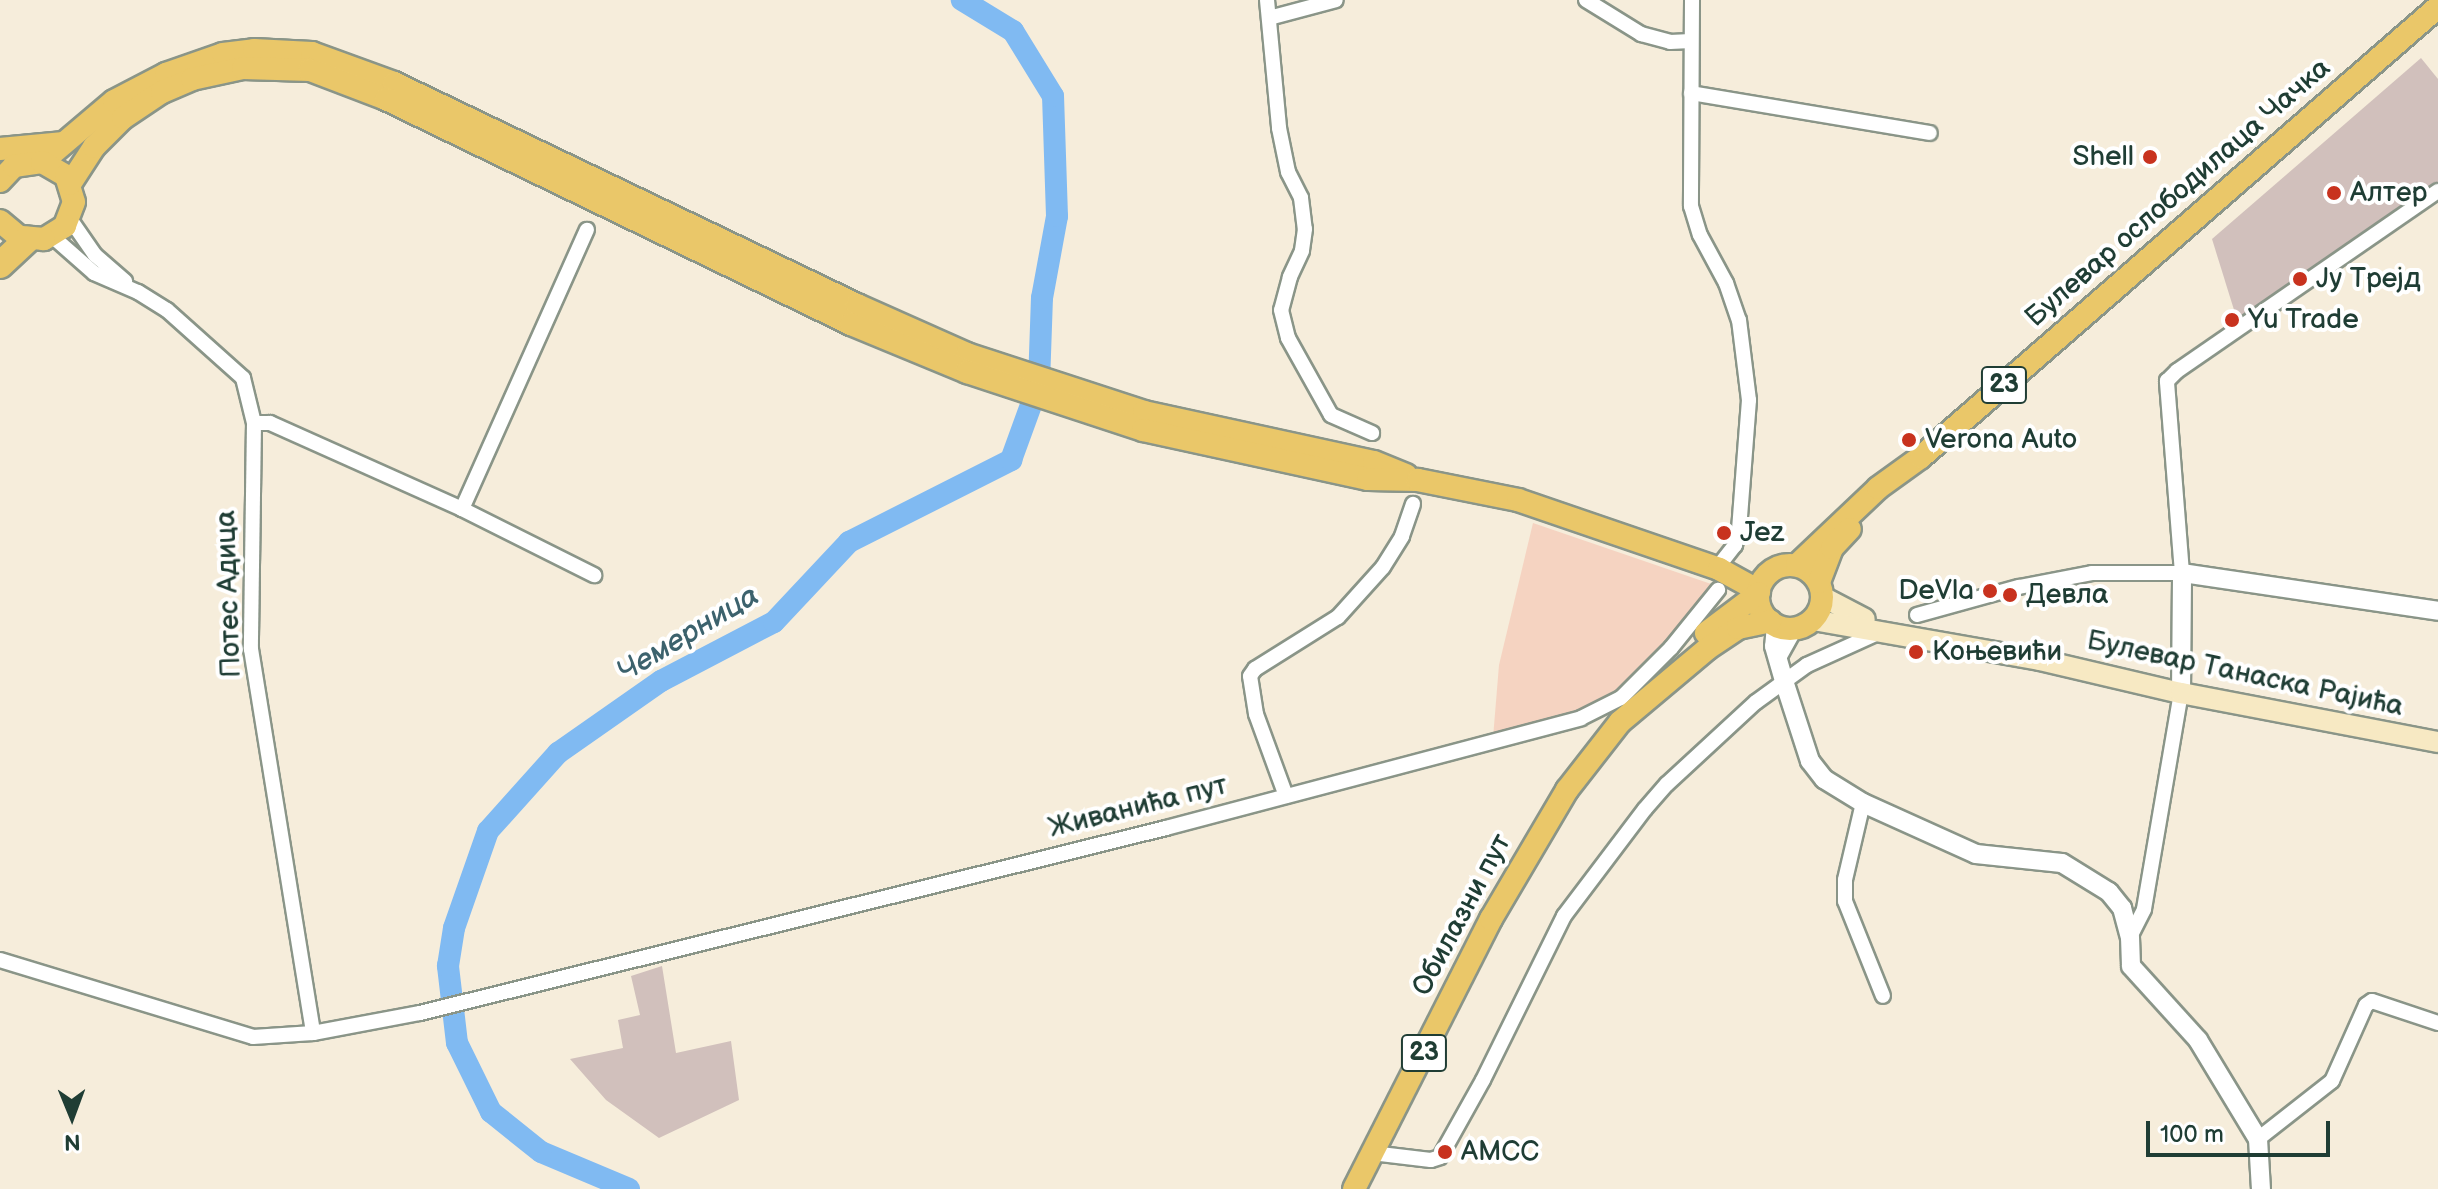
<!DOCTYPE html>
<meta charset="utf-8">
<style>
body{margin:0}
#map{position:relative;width:2438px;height:1189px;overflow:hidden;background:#f6eddb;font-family:"Balsamiq Sans",sans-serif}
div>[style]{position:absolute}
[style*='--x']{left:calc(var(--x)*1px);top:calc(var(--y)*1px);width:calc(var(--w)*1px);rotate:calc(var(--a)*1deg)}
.built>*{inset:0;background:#f5d3c1}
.industrial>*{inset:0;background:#d1c0bc}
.river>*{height:22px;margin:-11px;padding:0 11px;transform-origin:11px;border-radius:11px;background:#80baf2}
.roads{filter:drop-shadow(2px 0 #8a9588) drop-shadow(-2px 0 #8a9588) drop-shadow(0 2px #8a9588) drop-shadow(0 -2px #8a9588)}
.minor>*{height:14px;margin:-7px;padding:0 7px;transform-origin:7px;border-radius:7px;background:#fff}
.tertiary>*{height:18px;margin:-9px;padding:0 9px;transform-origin:9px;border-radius:9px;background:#fff}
.secondary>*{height:20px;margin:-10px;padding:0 10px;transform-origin:10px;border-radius:10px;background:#f7e9c3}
.primary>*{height:22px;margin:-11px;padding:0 11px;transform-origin:11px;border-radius:11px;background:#eac769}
.primary>.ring{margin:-11px;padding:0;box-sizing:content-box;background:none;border:22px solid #eac769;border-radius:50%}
.motorway>*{height:26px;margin:-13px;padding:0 13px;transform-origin:13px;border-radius:13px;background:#eac769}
.dots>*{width:22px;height:22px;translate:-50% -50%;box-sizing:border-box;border:4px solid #fff;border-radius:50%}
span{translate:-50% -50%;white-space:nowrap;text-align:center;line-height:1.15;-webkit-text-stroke:8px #fff;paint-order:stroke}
.shield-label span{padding:2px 6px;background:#fff;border:2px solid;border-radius:6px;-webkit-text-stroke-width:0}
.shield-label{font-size:26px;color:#1f3d34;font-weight:700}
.poi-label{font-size:28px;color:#1f3d34}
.right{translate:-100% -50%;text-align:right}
.left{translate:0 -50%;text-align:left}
.street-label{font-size:28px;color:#1f3d34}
.water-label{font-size:30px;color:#3c626d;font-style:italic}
.north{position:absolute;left:32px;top:1077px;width:80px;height:80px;-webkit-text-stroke:6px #fff;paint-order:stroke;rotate:179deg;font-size:22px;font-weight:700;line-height:32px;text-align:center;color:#1f3d34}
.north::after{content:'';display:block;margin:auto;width:28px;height:36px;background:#1f3d34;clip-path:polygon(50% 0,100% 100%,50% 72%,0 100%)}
.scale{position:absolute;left:2146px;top:1121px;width:184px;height:36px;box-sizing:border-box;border:4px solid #1f3d34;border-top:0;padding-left:10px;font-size:24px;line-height:28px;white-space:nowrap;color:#1f3d34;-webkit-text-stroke:6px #fff;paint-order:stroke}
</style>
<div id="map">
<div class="built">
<i style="clip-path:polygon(1533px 523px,1717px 586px,1627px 690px,1582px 712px,1493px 738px,1499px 665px)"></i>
</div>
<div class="industrial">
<i style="clip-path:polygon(2421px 58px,2438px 79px,2438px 185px,2239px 326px,2212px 239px)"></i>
<i style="clip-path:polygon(662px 966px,676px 1053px,731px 1041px,739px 1100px,659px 1138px,606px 1100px,570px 1059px,623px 1048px,618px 1020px,640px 1015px,631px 976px)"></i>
</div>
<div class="river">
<i style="--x:629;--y:1189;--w:95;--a:-157.2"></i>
<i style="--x:541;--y:1152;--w:64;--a:-141.3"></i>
<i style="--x:491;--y:1112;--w:77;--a:-116.2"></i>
<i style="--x:457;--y:1043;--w:78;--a:-96.7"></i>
<i style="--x:448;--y:966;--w:38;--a:-81"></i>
<i style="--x:454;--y:928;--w:103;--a:-70.7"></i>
<i style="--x:488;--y:831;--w:105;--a:-48.1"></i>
<i style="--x:558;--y:753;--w:126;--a:-35"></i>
<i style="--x:661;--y:681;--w:127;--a:-27.6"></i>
<i style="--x:774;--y:622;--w:110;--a:-46.8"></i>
<i style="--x:849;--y:542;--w:182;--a:-26.8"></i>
<i style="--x:1011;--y:460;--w:82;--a:-70"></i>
<i style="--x:1039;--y:383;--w:85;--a:-88"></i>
<i style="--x:1042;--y:298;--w:83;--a:-79.6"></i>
<i style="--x:1057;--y:216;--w:120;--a:-91.9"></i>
<i style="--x:1053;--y:96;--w:76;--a:-121.6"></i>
<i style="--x:1013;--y:31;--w:60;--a:-148.7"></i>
</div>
<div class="roads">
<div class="minor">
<i style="--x:1267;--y:0;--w:129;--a:84.6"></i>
<i style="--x:1279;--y:128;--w:45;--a:78.4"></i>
<i style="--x:1288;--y:172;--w:29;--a:63"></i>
<i style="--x:1301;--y:198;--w:31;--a:83"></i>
<i style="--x:1305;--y:229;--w:22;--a:98"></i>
<i style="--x:1302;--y:251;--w:29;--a:115"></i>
<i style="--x:1290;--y:277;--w:34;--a:105"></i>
<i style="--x:1281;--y:310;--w:29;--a:76"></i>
<i style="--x:1288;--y:338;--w:88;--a:60.8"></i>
<i style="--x:1331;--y:415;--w:45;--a:23.7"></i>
<i style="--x:1586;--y:0;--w:65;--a:31.7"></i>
<i style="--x:1641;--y:34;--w:30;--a:15"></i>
<i style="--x:1670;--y:42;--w:21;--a:-3"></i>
<i style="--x:1692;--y:0;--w:206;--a:90.3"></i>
<i style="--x:1691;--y:206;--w:30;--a:73"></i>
<i style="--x:1700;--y:235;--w:55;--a:61.6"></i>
<i style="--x:1726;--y:283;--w:39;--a:71"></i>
<i style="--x:1739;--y:320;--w:81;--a:82.9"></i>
<i style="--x:1749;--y:400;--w:130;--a:94.4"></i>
<i style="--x:1739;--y:530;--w:16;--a:105"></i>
<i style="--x:1735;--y:545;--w:31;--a:128"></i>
<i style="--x:1269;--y:18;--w:69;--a:-15"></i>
<i style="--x:1691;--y:93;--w:242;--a:9.5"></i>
<i style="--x:70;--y:219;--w:44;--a:55.2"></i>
<i style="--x:95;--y:255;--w:40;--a:41"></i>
<i style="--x:52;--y:236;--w:56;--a:41.4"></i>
<i style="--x:94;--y:273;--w:48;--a:23.4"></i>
<i style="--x:138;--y:292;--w:34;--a:32"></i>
<i style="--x:167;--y:310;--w:102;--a:41.8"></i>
<i style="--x:243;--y:378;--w:46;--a:76.3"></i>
<i style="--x:254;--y:423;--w:226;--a:90.8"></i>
<i style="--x:251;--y:649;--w:389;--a:80.8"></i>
<i style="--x:254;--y:423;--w:16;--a:0"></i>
<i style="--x:270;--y:423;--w:210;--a:24.1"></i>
<i style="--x:462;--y:509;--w:148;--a:26.6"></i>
<i style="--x:462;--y:509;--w:306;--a:-65.9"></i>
<i style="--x:1917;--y:615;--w:106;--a:-15.4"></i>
<i style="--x:2019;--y:587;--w:74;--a:-10.9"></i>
<i style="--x:2092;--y:573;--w:90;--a:0"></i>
<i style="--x:2182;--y:573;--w:193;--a:-94.5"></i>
<i style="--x:2167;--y:381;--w:14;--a:-45"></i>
<i style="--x:2177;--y:371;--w:317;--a:-34.6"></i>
<i style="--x:1286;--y:796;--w:87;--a:-110.1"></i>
<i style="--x:1256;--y:714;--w:38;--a:-99"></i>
<i style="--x:1250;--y:676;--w:9;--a:-54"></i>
<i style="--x:1255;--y:669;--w:98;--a:-32.1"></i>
<i style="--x:1338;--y:617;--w:67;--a:-48"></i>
<i style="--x:1383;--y:567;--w:36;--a:-58"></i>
<i style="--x:1402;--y:536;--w:34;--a:-71"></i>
<i style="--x:1863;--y:803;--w:79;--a:103.2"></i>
<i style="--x:1845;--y:880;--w:21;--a:90"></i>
<i style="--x:1845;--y:901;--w:102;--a:68.2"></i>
<i style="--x:2130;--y:937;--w:31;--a:-63"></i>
<i style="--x:2144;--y:909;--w:219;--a:-80.3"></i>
<i style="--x:0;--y:960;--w:264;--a:16.9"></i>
<i style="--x:253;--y:1037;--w:60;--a:-3.8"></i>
<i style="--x:313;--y:1033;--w:109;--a:-10.6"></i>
<i style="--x:420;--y:1013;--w:769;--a:-13.93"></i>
<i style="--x:1166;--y:828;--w:429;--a:-14.8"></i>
<i style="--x:1581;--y:718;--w:45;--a:-26.6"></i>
<i style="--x:1621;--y:698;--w:71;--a:-45"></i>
<i style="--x:1671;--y:648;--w:75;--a:-51"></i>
<i style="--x:2258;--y:1139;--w:94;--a:-38.1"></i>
<i style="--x:2332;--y:1081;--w:83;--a:-65.9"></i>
<i style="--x:2366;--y:1005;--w:7;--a:-34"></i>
<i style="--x:2372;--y:1001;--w:70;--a:18.4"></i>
<i style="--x:1372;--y:1153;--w:59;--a:6.8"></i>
<i style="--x:1431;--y:1160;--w:9;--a:-18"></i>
<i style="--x:1440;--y:1157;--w:88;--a:-60.8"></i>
<i style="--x:1483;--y:1080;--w:183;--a:-63.7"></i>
<i style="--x:1564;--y:916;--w:134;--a:-52.9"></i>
<i style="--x:1645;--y:809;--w:33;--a:-49"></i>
<i style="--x:1667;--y:784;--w:121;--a:-42.7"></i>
<i style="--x:1756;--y:702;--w:63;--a:-36"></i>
<i style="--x:1807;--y:665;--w:78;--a:-24.3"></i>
</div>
<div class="tertiary">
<i style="--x:1776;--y:625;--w:21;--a:95"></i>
<i style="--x:1774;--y:646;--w:36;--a:74"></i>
<i style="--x:1784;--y:681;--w:84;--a:72"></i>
<i style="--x:1810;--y:761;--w:23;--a:52"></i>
<i style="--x:1824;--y:779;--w:46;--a:31.6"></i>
<i style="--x:1863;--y:803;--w:124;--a:24.3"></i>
<i style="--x:1976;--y:854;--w:86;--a:6"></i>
<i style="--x:2062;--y:863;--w:55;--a:31.7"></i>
<i style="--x:2109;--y:892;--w:21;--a:51"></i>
<i style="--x:2122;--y:908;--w:30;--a:75"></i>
<i style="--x:2130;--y:937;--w:29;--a:88"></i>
<i style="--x:2131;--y:966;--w:100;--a:47.8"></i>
<i style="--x:2198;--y:1040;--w:116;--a:58.8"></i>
<i style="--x:2258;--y:1139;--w:50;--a:86.6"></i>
<i style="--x:1779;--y:654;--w:29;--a:-61"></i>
<i style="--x:2181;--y:693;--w:120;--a:-89.5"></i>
<i style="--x:2182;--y:573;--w:259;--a:8.4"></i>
</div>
<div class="secondary">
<i style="--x:1823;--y:597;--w:47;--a:27.6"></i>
<i style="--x:1813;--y:620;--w:230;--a:10"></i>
<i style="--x:2040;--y:660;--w:145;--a:13.2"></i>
<i style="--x:2181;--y:693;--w:262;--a:10.8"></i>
</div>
<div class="primary">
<i style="--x:0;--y:149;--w:64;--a:-5.4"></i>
<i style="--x:42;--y:162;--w:94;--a:-40.3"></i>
<i style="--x:114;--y:101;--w:59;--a:-27.4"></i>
<i style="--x:166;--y:74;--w:60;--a:-19.3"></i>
<i style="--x:223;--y:54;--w:31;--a:-7"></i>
<i style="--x:254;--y:50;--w:58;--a:3"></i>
<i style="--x:312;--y:53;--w:87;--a:20.1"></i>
<i style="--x:394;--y:83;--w:513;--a:25.62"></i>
<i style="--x:857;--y:305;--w:120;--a:24"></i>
<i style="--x:967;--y:354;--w:186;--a:18.1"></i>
<i style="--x:1144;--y:412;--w:235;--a:12.3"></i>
<i style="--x:1374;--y:462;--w:35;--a:22"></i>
<i style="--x:0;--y:181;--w:21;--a:-47"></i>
<i style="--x:14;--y:166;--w:28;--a:-8"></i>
<i style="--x:42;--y:162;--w:28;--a:30"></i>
<i style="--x:66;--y:176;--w:27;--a:73"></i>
<i style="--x:74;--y:202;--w:26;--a:111"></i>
<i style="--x:65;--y:226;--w:25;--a:148"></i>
<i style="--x:44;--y:239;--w:25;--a:-175"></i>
<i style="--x:19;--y:237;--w:25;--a:-140"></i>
<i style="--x:70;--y:184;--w:44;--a:-57"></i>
<i style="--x:94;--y:147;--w:41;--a:-45"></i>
<i style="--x:123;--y:118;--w:47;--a:-33.7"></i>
<i style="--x:162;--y:92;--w:33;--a:-23"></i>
<i style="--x:192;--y:79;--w:52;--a:-12.2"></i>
<i style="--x:243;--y:68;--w:67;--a:1.7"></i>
<i style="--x:310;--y:70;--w:81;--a:20.9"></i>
<i style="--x:386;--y:99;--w:517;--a:25.82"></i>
<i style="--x:851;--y:324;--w:126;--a:22.5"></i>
<i style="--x:967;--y:372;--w:185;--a:18.2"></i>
<i style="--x:1143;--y:430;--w:230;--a:12.3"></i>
<i style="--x:1368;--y:479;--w:50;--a:1.1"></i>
<i style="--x:1418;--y:480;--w:102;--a:11.3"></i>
<i style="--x:1518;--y:500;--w:213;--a:18.9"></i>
<i style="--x:1719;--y:569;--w:46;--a:28.8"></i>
<i class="ring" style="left:1758px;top:565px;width:42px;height:42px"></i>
<i style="--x:1797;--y:565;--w:112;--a:-43.5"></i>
<i style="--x:1878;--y:488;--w:53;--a:-35.8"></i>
<i style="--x:1921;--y:457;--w:685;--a:-41.04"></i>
<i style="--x:1819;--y:582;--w:36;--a:-69"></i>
<i style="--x:1832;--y:548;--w:26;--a:-47"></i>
<i style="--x:1706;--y:633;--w:66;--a:-37"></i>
<i style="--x:1354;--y:1189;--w:303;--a:-63.1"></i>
<i style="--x:1491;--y:919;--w:150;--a:-59.5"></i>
<i style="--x:1567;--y:790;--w:86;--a:-52.1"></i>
<i style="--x:1620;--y:722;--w:114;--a:-40"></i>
<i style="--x:1707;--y:649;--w:37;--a:-34"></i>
<i style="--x:1738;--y:628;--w:33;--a:-12"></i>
</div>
<div class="motorway">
<i style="--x:0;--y:265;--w:37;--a:-43"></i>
</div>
</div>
<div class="dots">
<i style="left:2150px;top:157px;background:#c8321e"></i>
<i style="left:2334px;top:193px;background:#c8321e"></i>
<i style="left:2300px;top:279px;background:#c8321e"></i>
<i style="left:2232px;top:320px;background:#c8321e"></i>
<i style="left:1909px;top:440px;background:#c8321e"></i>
<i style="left:1724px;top:533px;background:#c8321e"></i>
<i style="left:1990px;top:591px;background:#c8321e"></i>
<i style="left:2010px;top:595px;background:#c8321e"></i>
<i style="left:1916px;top:652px;background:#c8321e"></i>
<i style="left:1445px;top:1152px;background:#c8321e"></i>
</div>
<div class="shield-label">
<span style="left:2004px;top:385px">23</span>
<span style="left:1424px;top:1053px">23</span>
</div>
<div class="poi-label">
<span class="right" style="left:2134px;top:157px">Shell</span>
<span class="left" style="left:2350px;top:193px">Алтер</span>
<span class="left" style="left:2316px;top:279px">Ју Трејд</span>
<span class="left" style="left:2248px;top:320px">Yu Trade</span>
<span class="left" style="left:1925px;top:440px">Verona Auto</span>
<span class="left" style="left:1740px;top:533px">Jez</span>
<span class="right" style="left:1974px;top:591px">DeVla</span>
<span class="left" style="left:2026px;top:595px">Девла</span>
<span class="left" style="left:1932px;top:652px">Коњевићи</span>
<span class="left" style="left:1461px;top:1152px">АМСС</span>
</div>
<div class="street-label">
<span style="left:2178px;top:193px;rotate:-41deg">Булевар ослободилаца Чачка</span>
<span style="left:229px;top:594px;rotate:-92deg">Потес Адица</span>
<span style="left:2245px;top:674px;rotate:12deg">Булевар Танаска Рајића</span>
<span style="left:1138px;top:807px;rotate:-14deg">Живанића пут</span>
<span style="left:1462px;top:915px;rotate:-62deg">Обилазни пут</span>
</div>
<div class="water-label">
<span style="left:688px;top:634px;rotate:-31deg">Чемерница</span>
</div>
<div class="north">N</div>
<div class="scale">100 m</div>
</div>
